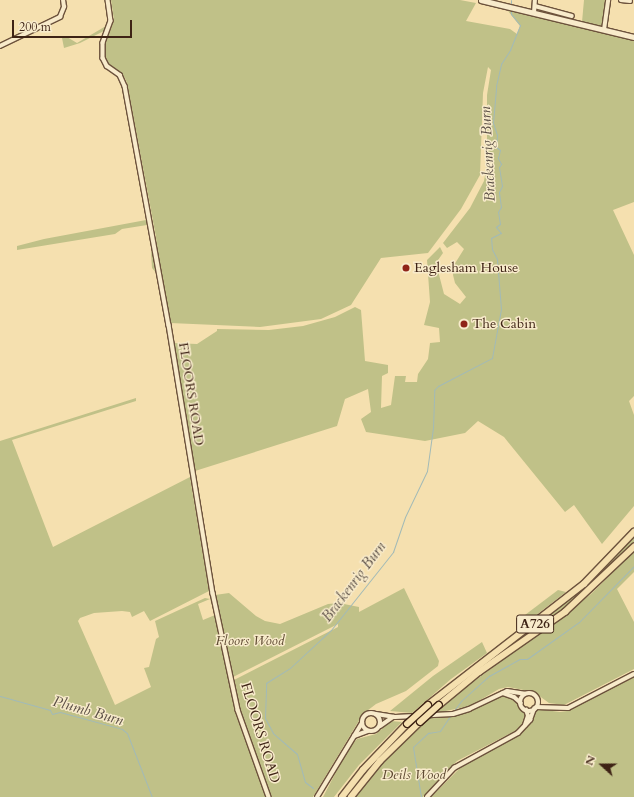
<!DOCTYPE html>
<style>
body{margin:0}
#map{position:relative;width:634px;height:797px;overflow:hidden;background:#f5e0af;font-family:Cardo,serif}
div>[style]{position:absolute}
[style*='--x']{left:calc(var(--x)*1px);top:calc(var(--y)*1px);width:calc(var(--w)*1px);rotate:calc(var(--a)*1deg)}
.green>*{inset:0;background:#c0c188}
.stream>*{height:1px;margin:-0.5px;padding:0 0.5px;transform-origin:0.5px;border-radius:0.5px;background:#a2bab7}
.roads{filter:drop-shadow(1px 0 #6c523c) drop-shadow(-1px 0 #6c523c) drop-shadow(0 1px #6c523c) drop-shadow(0 -1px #6c523c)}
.minor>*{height:3.5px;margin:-1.75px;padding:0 1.75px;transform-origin:1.75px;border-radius:1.75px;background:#f8ebcb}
.tertiary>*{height:4px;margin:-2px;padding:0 2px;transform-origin:2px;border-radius:2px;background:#f8ebcb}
.tertiary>.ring{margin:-2px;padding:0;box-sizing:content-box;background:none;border:4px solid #f8ebcb;border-radius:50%}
.secondary>*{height:4.5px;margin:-2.25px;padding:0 2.25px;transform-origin:2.25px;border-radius:2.25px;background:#f8ebcb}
.trunk>*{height:5.5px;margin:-2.75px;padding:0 2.75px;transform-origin:2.75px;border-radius:2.75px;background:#f5e0af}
.bridges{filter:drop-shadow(1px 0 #3e2315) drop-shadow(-1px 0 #3e2315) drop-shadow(0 1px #3e2315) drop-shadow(0 -1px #3e2315)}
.trunk-bridge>*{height:5.5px;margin:-2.75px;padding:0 2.75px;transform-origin:2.75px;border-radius:2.75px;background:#f5e0af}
.dots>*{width:11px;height:11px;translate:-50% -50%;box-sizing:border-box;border:2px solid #f8ebcb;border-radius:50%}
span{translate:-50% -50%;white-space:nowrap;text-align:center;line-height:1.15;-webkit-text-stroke:3px #f8ebcb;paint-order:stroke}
.shield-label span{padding:1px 3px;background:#f8ebcb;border:1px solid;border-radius:3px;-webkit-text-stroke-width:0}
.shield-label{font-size:13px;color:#3e2315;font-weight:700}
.poi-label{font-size:14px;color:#3e2315}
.left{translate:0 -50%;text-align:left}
.street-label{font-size:14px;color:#3e2315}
.park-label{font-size:14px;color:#5e4a32;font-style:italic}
.water-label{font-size:15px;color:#5c5046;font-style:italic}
.north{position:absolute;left:582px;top:745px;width:40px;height:40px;-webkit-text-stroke:3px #f8ebcb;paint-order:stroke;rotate:291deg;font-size:11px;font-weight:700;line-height:16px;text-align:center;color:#3e2315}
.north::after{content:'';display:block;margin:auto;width:14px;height:18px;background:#3e2315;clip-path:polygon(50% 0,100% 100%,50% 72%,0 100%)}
.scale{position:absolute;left:12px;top:20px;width:120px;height:18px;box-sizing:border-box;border:2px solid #3e2315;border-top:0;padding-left:5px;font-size:12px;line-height:14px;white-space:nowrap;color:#3e2315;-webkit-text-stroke:3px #f8ebcb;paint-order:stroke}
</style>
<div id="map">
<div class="green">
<i style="clip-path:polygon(111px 0,460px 0,476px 3px,466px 21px,510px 29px,517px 34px,520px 26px,508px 11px,634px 40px,634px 202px,613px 210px,634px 255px,634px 396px,629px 401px,634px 415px,634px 506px,602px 544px,574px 505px,565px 512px,504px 437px,478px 421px,465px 433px,425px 441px,366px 432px,361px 419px,371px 412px,368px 389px,345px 399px,337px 426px,195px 471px,173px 343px,197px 344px,217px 331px,217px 329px,269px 330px,303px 326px,335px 317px,355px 307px,361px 310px,365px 361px,388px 365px,388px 373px,382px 376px,381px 408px,391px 405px,395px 376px,406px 376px,405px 382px,417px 382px,418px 374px,428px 359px,430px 343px,440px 342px,439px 328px,424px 325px,430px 302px,427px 260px,440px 247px,443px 253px,436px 263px,444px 294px,460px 304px,466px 297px,455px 283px,453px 275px,454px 265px,464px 249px,457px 242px,447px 248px,443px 243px,470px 208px,484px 181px,487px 164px,487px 95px,491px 70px,488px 67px,483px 93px,480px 175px,461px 209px,428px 253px,381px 258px,351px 305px,321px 319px,260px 327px,170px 323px,161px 274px,158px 275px,152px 268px,151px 252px,157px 253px,156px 237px,127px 83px,125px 78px,107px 63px,103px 50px,114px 20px)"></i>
<i style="clip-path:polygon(584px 0,606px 0,602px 26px,582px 22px)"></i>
<i style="clip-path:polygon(109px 19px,106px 30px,80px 43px,64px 48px,62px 38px,67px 37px,77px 43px,106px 26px)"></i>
<i style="clip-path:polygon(146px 220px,147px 225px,122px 229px,115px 234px,17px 250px,17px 246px,44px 239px)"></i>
<i style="clip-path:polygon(evenodd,136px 398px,136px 401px,12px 440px,53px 547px,190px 477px,209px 591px,150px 621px,144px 611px,132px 617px,130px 612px,122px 611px,94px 613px,80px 618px,78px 621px,115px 705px,151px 687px,144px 668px,149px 667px,156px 639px,159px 637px,155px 621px,205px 598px,210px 599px,214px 604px,236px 715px,266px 797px,0 797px,0 441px,136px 398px,210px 599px,215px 615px,203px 620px,198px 604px,210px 599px)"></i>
<i style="clip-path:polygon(634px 536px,634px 542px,623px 554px,578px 598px,428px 708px,573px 597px)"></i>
<i style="clip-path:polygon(634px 551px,634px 572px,617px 589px,634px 622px,634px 669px,564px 705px,549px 703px,534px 692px,508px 687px,499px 689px,470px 706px,436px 713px,457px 694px,591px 594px)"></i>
<i style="clip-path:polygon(404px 588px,439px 661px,438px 666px,406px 691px,376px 704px,363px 714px,313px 797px,270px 797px,242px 717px,234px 680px,338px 627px,338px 624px,233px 677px,215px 595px,229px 593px,256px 616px,265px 621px,280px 624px,328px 604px,339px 603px,359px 607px,359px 612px)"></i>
<i style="clip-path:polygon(558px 590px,566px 592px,522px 626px,521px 618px)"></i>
<i style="clip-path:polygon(482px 642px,487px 653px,451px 679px,412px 713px,390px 711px,433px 676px)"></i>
<i style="clip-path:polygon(634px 677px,634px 797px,431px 797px,465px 763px,523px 731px,537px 709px,560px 712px,567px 711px)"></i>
<i style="clip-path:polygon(499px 695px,507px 695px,516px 700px,526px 715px,523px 723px,517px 730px,457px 761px,423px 797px,355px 797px,391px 753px,430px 717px,445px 718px,474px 710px)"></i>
<i style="clip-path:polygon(391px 721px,402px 722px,359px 765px,334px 797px,323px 797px,348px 749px,357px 739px,376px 734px)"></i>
</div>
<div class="stream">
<i style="--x:511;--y:5;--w:5;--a:-90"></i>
<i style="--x:0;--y:696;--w:52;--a:15.6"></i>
<i style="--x:50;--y:710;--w:4;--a:63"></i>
<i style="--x:52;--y:714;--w:8;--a:-14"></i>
<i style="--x:60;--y:712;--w:64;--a:15.3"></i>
<i style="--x:122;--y:729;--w:6;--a:39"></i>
<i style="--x:127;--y:733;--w:69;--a:68.7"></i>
<i style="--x:453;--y:712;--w:14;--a:-54"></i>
<i style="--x:461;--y:701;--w:38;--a:-42"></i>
<i style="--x:489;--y:676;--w:35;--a:-29"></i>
<i style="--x:520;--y:659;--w:7;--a:0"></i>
<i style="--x:527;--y:659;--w:64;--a:-35.4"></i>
<i style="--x:579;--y:622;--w:78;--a:-45.5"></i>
<i style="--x:313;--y:788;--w:10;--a:-143"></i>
<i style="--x:305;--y:782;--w:29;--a:-106"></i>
<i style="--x:297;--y:754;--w:32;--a:-139"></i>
<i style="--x:273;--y:733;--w:17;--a:-118"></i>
<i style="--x:265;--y:718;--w:35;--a:-88"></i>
<i style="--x:266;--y:683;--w:28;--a:-32"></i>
<i style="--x:290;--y:668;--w:56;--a:-42.8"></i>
<i style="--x:331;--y:630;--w:100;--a:-51.5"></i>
<i style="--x:393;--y:552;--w:37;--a:-71"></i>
<i style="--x:405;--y:517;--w:51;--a:-64.4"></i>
<i style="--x:427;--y:471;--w:43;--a:-82.1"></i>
<i style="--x:433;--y:428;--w:38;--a:-88"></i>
<i style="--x:434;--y:390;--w:6;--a:-45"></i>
<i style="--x:438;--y:386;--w:61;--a:-27.4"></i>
<i style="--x:492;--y:358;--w:50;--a:-79.6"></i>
<i style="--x:501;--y:309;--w:50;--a:-94.6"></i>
<i style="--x:497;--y:259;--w:11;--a:-117"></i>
<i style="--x:492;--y:249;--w:11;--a:-95"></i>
<i style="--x:491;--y:238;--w:11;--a:-27"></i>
<i style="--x:501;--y:233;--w:8;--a:-130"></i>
<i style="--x:496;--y:227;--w:5;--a:-37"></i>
<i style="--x:500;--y:224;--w:12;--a:-99"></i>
<i style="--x:498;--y:212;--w:6;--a:-59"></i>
<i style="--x:501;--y:207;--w:15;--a:-98"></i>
<i style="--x:499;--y:192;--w:7;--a:-63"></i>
<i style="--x:502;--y:186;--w:19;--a:-99"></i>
<i style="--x:499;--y:167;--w:4;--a:-56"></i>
<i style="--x:501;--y:164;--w:7;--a:-117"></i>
<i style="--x:498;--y:158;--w:8;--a:-76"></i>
<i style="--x:500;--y:150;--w:5;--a:-143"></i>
<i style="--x:496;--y:147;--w:12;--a:-85"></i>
<i style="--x:497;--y:135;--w:13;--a:-108"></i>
<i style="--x:493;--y:123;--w:37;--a:-85"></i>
<i style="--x:496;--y:86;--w:23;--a:-77"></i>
<i style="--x:501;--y:64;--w:17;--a:-57"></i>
<i style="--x:510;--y:50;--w:27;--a:-68"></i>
<i style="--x:520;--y:25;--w:14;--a:-129"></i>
<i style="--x:511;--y:14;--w:4;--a:-90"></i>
<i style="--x:421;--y:797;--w:51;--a:-99.1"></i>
<i style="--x:413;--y:747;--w:21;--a:-43"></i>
<i style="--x:428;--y:733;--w:12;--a:-9"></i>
<i style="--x:440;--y:731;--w:18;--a:-56"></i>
</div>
<div class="roads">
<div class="minor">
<i style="--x:108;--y:0;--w:21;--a:82"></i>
<i style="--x:111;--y:21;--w:23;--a:110"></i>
<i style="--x:103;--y:43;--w:15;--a:90"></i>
<i style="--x:103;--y:58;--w:9;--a:63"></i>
<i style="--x:107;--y:66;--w:16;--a:35"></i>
<i style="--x:120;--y:75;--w:12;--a:66"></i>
<i style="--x:125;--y:86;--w:243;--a:79.6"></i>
<i style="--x:169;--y:325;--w:272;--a:80.7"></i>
<i style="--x:213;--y:593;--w:120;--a:77.9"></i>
<i style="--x:238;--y:710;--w:92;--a:70.4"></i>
<i style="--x:621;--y:0;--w:9;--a:6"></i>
<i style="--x:535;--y:6;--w:38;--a:15"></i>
<i style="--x:534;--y:13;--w:13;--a:-86"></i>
<i style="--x:604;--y:30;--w:30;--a:-82"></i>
<i style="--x:0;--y:46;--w:67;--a:-25.8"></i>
<i style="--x:60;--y:17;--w:11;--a:-68"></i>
<i style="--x:64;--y:7;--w:7;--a:-98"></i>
<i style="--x:525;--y:725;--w:9;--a:-72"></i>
<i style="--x:528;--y:716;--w:6;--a:-108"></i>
<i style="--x:427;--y:797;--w:40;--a:-47"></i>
<i style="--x:454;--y:768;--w:73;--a:-28.7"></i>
<i style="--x:518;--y:733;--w:18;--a:-47"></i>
<i style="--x:530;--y:720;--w:12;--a:-70"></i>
</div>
<div class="tertiary">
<i style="--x:503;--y:693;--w:12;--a:20"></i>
<i style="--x:514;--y:697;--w:9;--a:41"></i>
<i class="ring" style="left:520px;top:693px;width:14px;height:14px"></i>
<i style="--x:536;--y:707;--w:32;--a:2"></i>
<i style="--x:568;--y:708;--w:74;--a:-27.3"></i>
<i class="ring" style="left:362px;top:713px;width:14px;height:14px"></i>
<i style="--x:376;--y:714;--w:19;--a:9"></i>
<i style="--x:395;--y:717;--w:58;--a:-3"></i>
<i style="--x:453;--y:714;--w:17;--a:-17"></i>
<i style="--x:469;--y:709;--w:42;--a:-25.3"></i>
<i style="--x:507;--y:691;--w:18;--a:9"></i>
<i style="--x:380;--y:726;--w:16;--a:-35"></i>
<i style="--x:354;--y:736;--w:15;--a:-20"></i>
<i style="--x:317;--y:797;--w:87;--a:-58.7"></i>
</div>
<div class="secondary">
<i style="--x:481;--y:0;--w:157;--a:13.6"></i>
</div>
<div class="trunk">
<i style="--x:428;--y:705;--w:197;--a:-37.8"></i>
<i style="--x:584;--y:584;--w:72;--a:-46.1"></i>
<i style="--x:439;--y:705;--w:52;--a:-39.5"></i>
<i style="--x:479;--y:672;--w:105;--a:-34.9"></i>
<i style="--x:565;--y:612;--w:95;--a:-43.3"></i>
<i style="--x:342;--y:797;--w:34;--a:-52"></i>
<i style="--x:363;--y:770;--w:64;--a:-46.3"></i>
<i style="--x:351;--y:797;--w:46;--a:-51.1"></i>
<i style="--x:380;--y:761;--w:56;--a:-44.3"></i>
</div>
</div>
<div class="bridges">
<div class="trunk-bridge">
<i style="--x:420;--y:722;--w:25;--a:-42"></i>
<i style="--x:407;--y:724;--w:28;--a:-42"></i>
</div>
</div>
<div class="dots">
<i style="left:406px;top:268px;background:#8f2418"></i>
<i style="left:464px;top:324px;background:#8f2418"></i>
</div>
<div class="shield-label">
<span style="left:535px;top:624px">A726</span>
</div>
<div class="poi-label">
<span class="left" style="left:414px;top:268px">Eaglesham House</span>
<span class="left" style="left:472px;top:324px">The Cabin</span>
</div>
<div class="street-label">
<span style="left:191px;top:394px;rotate:81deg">FLOORS ROAD</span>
<span style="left:260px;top:733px;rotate:73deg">FLOORS ROAD</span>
</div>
<div class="park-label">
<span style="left:250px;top:641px">Floors Wood</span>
<span style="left:414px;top:775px">Deils Wood</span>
</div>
<div class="water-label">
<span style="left:488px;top:154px;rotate:-93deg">Brackenrig Burn</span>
<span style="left:354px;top:582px;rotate:-53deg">Brackenrig Burn</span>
<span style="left:88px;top:711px;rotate:16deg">Plumb Burn</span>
</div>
<div class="north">N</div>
<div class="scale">200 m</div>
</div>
